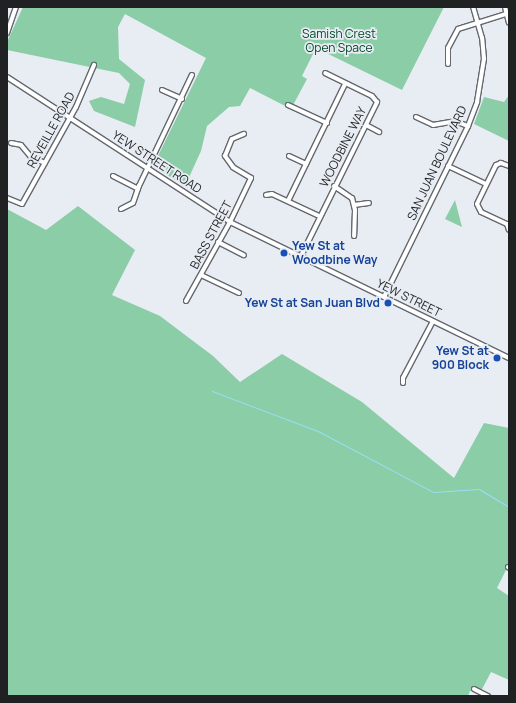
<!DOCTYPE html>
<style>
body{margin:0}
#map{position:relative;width:516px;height:703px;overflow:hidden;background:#e8edf3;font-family:Manrope,sans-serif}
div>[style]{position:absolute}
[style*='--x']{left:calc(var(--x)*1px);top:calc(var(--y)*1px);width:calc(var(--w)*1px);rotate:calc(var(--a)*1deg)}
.green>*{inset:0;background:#8acda7}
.stream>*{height:1px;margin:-0.5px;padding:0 0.5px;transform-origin:0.5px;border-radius:0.5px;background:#97dff8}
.roads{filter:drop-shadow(1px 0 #64686e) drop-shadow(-1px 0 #64686e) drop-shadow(0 1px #64686e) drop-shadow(0 -1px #64686e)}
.minor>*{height:4px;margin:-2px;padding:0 2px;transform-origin:2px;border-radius:2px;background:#fff}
.dots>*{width:11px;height:11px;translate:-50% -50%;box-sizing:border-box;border:2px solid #e8edf3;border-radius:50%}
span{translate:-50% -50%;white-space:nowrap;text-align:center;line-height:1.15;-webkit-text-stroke:3.5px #e8edf3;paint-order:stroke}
.park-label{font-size:12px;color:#07472b}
.street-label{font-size:12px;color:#1f2123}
.transit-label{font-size:12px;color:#164399;font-weight:700}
.left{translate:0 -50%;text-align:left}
.right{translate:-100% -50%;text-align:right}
.frame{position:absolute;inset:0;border:8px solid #1f2123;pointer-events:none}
</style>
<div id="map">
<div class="green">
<i style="clip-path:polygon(23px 7px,444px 7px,402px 90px,316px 48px,302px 76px,307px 79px,291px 109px,250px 88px,240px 106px,229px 107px,207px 126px,201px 151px,185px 186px,153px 166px,206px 58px,125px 14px,118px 27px,119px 59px,145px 80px,135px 127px,94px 111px,89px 101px,101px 97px,124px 104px,130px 84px,119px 73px,7px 50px,7px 42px)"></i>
<i style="clip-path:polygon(509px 95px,509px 141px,474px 124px,484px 97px,504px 102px)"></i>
<i style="clip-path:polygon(455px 200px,462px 227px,445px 219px)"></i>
<i style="clip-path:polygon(78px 206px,135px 250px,112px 295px,160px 316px,213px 356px,240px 382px,282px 354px,362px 402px,454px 478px,484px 423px,509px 428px,509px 564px,497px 588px,509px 596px,509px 680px,491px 672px,481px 691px,470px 691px,468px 696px,7px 696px,7px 209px,46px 230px)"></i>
</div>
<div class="stream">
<i style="--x:212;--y:391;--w:113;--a:20.7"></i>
<i style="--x:318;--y:431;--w:130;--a:27.9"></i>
<i style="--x:433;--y:492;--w:46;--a:-3.7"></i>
<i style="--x:479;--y:489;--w:35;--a:31"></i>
</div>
<div class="roads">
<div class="minor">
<i style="--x:505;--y:7;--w:16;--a:76"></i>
<i style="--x:7;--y:33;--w:28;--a:-71"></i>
<i style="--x:448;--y:64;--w:16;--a:-90"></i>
<i style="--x:448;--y:48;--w:21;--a:-62"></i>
<i style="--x:458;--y:29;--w:53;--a:-17.4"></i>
<i style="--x:7;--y:77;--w:266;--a:33"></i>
<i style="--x:230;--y:222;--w:310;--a:26"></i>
<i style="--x:162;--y:90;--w:22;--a:24"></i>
<i style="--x:288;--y:105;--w:43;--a:24.8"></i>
<i style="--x:416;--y:117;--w:19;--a:25"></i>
<i style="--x:433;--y:125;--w:22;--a:-10"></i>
<i style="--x:455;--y:121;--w:14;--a:21"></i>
<i style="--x:366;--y:125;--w:15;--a:28"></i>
<i style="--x:11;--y:143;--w:10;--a:11"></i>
<i style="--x:21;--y:145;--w:16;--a:50"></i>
<i style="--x:31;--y:157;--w:15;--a:23"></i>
<i style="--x:289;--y:156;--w:19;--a:25"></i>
<i style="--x:448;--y:166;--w:42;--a:25.3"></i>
<i style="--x:509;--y:166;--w:9;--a:-159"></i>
<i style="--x:501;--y:163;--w:5;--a:158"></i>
<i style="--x:496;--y:165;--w:43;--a:116"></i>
<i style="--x:477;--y:204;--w:9;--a:63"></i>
<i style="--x:481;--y:212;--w:29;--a:25"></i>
<i style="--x:507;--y:224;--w:6;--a:72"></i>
<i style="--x:113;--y:176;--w:28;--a:27"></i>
<i style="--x:334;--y:186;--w:22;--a:34"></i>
<i style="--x:352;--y:198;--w:12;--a:76"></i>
<i style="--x:355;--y:210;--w:26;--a:92"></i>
<i style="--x:266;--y:195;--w:6;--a:-9"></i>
<i style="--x:272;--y:194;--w:52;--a:25.1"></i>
<i style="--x:7;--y:198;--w:16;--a:22"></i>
<i style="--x:22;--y:204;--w:111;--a:-60.9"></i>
<i style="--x:76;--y:107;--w:46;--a:-66.8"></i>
<i style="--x:288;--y:201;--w:130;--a:-64"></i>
<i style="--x:354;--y:205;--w:15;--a:-8"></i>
<i style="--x:121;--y:209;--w:13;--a:-27"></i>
<i style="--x:133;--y:203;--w:18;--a:-71"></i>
<i style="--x:139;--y:186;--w:123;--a:-64.5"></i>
<i style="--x:218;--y:242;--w:29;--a:27"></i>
<i style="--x:301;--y:256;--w:172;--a:-63.7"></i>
<i style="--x:377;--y:102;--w:8;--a:-130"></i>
<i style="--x:372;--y:96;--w:52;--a:-153.9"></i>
<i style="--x:201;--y:275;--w:42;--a:25.3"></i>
<i style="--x:384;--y:297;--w:191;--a:-63.8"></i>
<i style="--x:468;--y:126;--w:26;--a:-69"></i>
<i style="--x:477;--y:102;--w:44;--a:-80.8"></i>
<i style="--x:484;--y:59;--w:21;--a:-95"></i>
<i style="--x:482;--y:38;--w:32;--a:-106"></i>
<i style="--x:186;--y:301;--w:90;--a:-60.9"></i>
<i style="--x:230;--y:222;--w:49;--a:-64.5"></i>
<i style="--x:251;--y:178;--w:21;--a:-149"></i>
<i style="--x:233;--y:167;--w:14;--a:-126"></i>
<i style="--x:225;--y:156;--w:18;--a:-68"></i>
<i style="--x:232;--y:139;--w:13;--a:-23"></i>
<i style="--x:403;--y:383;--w:5;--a:-90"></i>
<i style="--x:403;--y:378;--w:64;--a:-62.2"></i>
<i style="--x:508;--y:567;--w:1;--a:45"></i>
<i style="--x:474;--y:689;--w:16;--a:27"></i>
</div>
</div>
<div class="dots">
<i style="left:284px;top:253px;background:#1a4fb4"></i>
<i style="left:388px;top:303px;background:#1a4fb4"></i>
<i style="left:497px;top:358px;background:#1a4fb4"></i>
</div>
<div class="park-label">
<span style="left:339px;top:41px">Samish Crest<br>Open Space</span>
</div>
<div class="street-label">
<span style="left:51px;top:130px;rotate:-61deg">REVEILLE ROAD</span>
<span style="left:343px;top:147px;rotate:-63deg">WOODBINE WAY</span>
<span style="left:157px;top:162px;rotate:33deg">YEW STREET ROAD</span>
<span style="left:437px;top:163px;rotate:-65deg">SAN JUAN BOULEVARD</span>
<span style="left:211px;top:235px;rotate:-62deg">BASS STREET</span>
<span style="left:409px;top:298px;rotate:26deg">YEW STREET</span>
</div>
<div class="transit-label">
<span class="left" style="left:292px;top:253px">Yew St at<br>Woodbine Way</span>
<span class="right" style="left:380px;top:303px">Yew St at San Juan Blvd</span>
<span class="right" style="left:489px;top:358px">Yew St at<br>900 Block</span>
</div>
<div class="frame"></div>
</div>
